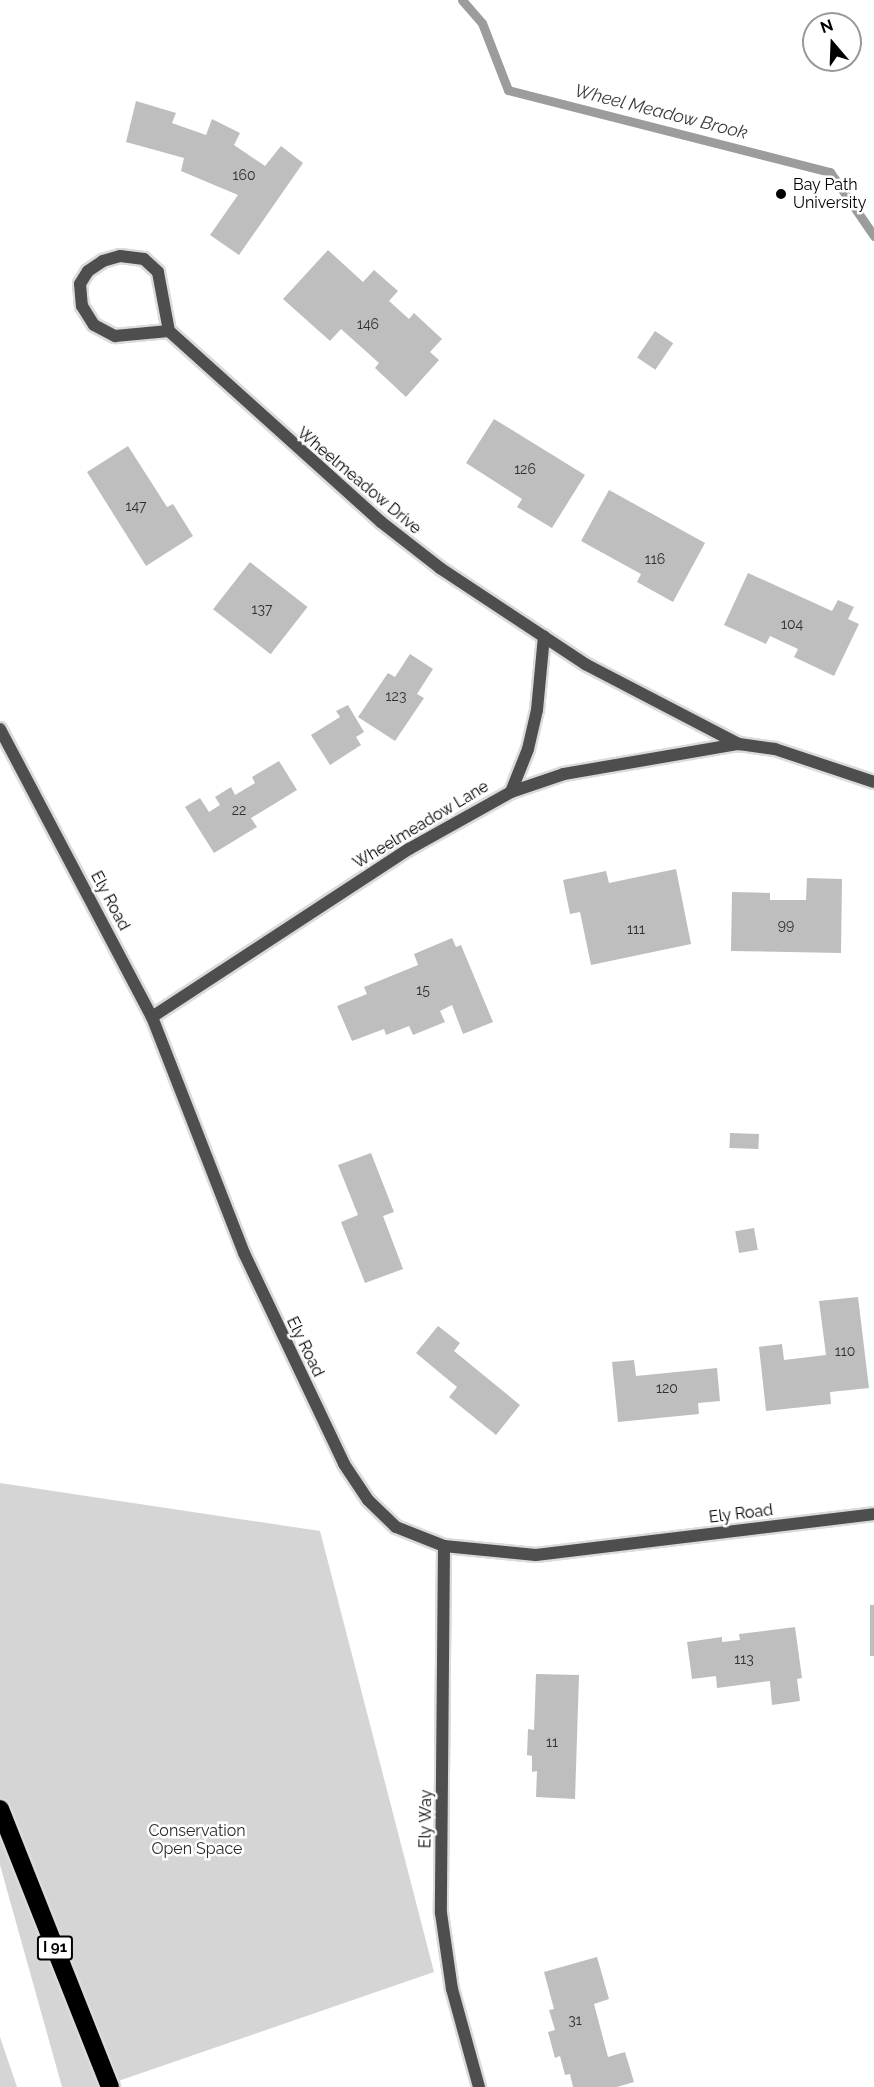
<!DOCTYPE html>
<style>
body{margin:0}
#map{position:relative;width:874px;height:2087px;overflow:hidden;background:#fff;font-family:Raleway,sans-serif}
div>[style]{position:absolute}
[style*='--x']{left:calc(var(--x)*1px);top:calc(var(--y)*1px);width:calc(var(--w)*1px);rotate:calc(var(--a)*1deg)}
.green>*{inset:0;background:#d5d5d5}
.stream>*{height:9px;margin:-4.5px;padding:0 4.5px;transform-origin:4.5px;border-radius:4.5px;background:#9c9c9c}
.building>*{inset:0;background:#bebebe;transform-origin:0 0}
.roads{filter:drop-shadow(2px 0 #dbdbdb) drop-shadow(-2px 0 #dbdbdb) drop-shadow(0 2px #dbdbdb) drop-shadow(0 -2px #dbdbdb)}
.street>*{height:12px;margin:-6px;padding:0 6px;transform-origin:6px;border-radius:6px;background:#4e4e4e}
.highway>*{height:18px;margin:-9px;padding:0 9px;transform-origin:9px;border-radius:9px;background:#000}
.dots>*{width:16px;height:16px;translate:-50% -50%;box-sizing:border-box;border:3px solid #fff;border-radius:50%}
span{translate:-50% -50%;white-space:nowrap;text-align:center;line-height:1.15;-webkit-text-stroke:5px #fff;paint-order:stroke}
.number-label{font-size:14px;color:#303030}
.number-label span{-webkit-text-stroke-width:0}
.shield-label span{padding:2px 4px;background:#fff;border:2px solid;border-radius:4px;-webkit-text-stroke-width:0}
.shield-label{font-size:15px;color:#000;font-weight:700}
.poi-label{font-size:16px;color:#000}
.left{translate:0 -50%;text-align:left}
.street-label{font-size:16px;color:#000}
.park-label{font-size:16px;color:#2c2c2c}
.water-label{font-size:18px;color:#3d3d3d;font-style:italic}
.north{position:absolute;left:802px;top:12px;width:60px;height:60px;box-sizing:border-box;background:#fff;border:2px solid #999;border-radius:50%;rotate:341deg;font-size:16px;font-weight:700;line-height:24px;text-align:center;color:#000}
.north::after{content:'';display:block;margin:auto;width:21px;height:27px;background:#000;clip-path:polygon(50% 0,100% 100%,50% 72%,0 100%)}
</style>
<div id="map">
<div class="green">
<i style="clip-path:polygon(0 1483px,320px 1531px,434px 1972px,101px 2087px,62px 2087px,0 1865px)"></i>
<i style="clip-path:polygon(0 2037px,17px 2087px,0 2087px)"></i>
</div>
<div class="stream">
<i style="--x:462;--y:0;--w:30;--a:49"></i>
<i style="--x:482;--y:23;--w:72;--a:68.8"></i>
<i style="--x:508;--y:90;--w:332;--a:14.3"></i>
<i style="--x:830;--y:172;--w:78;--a:55.5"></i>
</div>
<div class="building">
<i style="clip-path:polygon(136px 101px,176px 113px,172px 123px,206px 135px,212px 119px,240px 133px,234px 145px,265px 166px,281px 146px,303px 163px,239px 255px,210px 235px,238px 195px,181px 171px,184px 158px,126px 142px)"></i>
<i style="clip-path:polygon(328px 250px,363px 282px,374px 270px,398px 291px,389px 301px,409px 319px,414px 313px,442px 339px,430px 352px,439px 360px,406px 397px,375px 368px,379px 363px,341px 329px,330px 341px,283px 299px)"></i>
<i style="left:655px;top:331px;width:22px;height:32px;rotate:34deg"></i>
<i style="clip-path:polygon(494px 419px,585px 475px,552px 528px,517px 507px,522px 499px,466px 463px)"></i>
<i style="clip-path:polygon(128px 446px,167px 507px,173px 504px,193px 536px,146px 566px,87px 472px)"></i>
<i style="clip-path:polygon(609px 490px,705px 543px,673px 602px,637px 582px,641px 574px,581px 541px)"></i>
<i style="left:250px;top:562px;width:73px;height:60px;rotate:38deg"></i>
<i style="clip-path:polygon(748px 573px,832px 611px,838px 600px,854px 607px,848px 619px,859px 624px,834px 676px,794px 657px,798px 649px,770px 636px,766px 644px,724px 625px)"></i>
<i style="clip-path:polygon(410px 654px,433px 669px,417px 694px,424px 698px,395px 741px,358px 717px,388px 673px,395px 677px)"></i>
<i style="clip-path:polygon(348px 705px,364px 732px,356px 737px,361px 745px,330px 765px,311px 735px,340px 717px,336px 711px)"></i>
<i style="clip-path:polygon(279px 761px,297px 790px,251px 818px,257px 827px,214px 853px,185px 807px,200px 798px,209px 812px,220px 805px,215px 797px,231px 787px,235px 795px,255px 783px,252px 777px)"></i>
<i style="clip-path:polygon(676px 869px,691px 944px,591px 965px,580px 912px,570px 914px,563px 880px,606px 871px,609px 883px)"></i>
<i style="clip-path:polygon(807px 878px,842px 879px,841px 953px,731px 951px,732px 892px,770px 893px,770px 900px,806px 900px)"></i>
<i style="clip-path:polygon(452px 938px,456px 947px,461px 945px,493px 1022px,463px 1034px,452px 1005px,440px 1011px,445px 1022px,413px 1035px,409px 1026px,386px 1035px,384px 1029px,352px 1041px,337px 1006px,367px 994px,364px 987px,418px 965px,414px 954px)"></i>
<i style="left:730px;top:1133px;width:29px;height:15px;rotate:2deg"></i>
<i style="clip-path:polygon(371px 1153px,394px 1212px,383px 1216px,403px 1269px,365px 1283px,341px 1222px,358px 1215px,338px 1165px)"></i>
<i style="left:754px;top:1228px;width:22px;height:19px;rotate:80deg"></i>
<i style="clip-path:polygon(858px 1297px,869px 1388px,830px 1392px,831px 1404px,766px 1411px,759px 1347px,782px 1344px,784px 1360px,826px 1355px,819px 1301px)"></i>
<i style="clip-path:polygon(438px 1326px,460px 1343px,454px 1351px,520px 1405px,496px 1435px,449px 1397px,457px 1387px,416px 1353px)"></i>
<i style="clip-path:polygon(634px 1360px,636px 1376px,717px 1368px,720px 1401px,698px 1403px,699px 1414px,618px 1422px,612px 1362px)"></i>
<i style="left:874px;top:1605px;width:51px;height:4px;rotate:90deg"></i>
<i style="clip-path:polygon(795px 1627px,802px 1678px,797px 1679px,800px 1701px,772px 1705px,770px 1681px,717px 1688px,716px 1676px,692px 1679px,687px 1642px,722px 1637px,722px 1642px,740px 1640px,739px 1634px)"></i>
<i style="clip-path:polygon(536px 1674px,579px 1675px,575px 1799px,536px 1797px,537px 1771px,532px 1772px,532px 1756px,527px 1755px,528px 1729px,534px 1730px)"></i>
<i style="clip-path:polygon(597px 1957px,609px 1999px,594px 2004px,608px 2057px,625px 2052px,634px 2082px,617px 2087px,573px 2087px,570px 2074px,565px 2075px,560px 2056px,555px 2058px,548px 2032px,555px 2030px,549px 2010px,554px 2009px,544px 1972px)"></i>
</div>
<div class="roads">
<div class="street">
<i style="--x:169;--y:331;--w:60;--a:-100.6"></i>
<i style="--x:158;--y:272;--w:19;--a:-137"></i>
<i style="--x:144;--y:259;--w:24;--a:-173"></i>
<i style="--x:120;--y:256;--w:18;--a:164"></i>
<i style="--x:103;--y:261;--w:18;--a:146"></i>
<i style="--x:88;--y:271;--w:15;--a:122"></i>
<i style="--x:80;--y:284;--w:22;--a:85"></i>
<i style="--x:82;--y:306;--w:22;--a:58"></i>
<i style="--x:94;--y:325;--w:24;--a:28"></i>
<i style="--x:115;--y:336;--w:54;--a:-5.3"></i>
<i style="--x:169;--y:331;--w:285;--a:42"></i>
<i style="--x:381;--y:522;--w:75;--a:37.9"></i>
<i style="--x:440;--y:568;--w:174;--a:33.5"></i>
<i style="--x:585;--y:664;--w:174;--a:27.5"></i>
<i style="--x:739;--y:744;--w:36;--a:8"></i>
<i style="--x:775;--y:749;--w:104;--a:18.4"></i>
<i style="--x:0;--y:729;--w:326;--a:62.2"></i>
<i style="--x:152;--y:1017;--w:253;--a:68.7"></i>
<i style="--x:244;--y:1253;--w:233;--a:64.6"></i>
<i style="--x:344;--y:1464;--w:43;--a:56.3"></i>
<i style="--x:368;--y:1500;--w:39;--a:44"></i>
<i style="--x:396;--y:1527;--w:52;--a:21.6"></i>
<i style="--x:444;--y:1546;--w:92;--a:5.6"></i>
<i style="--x:536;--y:1555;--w:340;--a:-6.9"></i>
<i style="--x:511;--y:792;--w:46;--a:-68.4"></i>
<i style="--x:528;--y:749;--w:40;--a:-77"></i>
<i style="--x:537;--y:710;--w:74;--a:-84.6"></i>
<i style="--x:152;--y:1017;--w:307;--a:-33.2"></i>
<i style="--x:409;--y:849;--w:117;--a:-29.2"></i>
<i style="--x:511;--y:792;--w:56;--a:-18.8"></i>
<i style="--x:564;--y:774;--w:177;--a:-9.8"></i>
<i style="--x:444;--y:1546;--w:367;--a:90.5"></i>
<i style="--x:441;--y:1913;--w:77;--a:81.8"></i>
<i style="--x:452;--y:1989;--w:102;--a:74.6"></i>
</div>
<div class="highway">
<i style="--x:0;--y:1809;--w:299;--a:68.4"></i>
</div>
</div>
<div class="dots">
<i style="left:781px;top:194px;background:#000"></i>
</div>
<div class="number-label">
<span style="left:244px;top:175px">160</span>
<span style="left:368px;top:324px">146</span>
<span style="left:525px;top:469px">126</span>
<span style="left:136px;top:506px">147</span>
<span style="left:655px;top:559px">116</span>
<span style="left:262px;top:609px">137</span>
<span style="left:792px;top:624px">104</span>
<span style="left:396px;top:696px">123</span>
<span style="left:239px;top:810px">22</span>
<span style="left:786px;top:925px">99</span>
<span style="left:636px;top:929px">111</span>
<span style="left:423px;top:990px">15</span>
<span style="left:845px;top:1351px">110</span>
<span style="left:667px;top:1388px">120</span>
<span style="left:744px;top:1659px">113</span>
<span style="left:552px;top:1742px">11</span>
<span style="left:575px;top:2020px">31</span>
</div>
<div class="shield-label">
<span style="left:55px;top:1948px">I 91</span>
</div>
<div class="poi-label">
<span class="left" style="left:793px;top:194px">Bay Path<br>University</span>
</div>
<div class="street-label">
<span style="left:359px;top:481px;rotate:40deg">Wheelmeadow Drive</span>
<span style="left:421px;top:825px;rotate:-31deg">Wheelmeadow Lane</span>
<span style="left:110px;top:901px;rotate:62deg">Ely Road</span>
<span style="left:305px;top:1347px;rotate:64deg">Ely Road</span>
<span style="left:741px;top:1514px;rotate:-7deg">Ely Road</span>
<span style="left:426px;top:1819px;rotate:-89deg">Ely Way</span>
</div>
<div class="park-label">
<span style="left:197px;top:1840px">Conservation<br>Open Space</span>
</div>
<div class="water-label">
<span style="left:661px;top:112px;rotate:14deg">Wheel Meadow Brook</span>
</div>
<div class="north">N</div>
</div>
